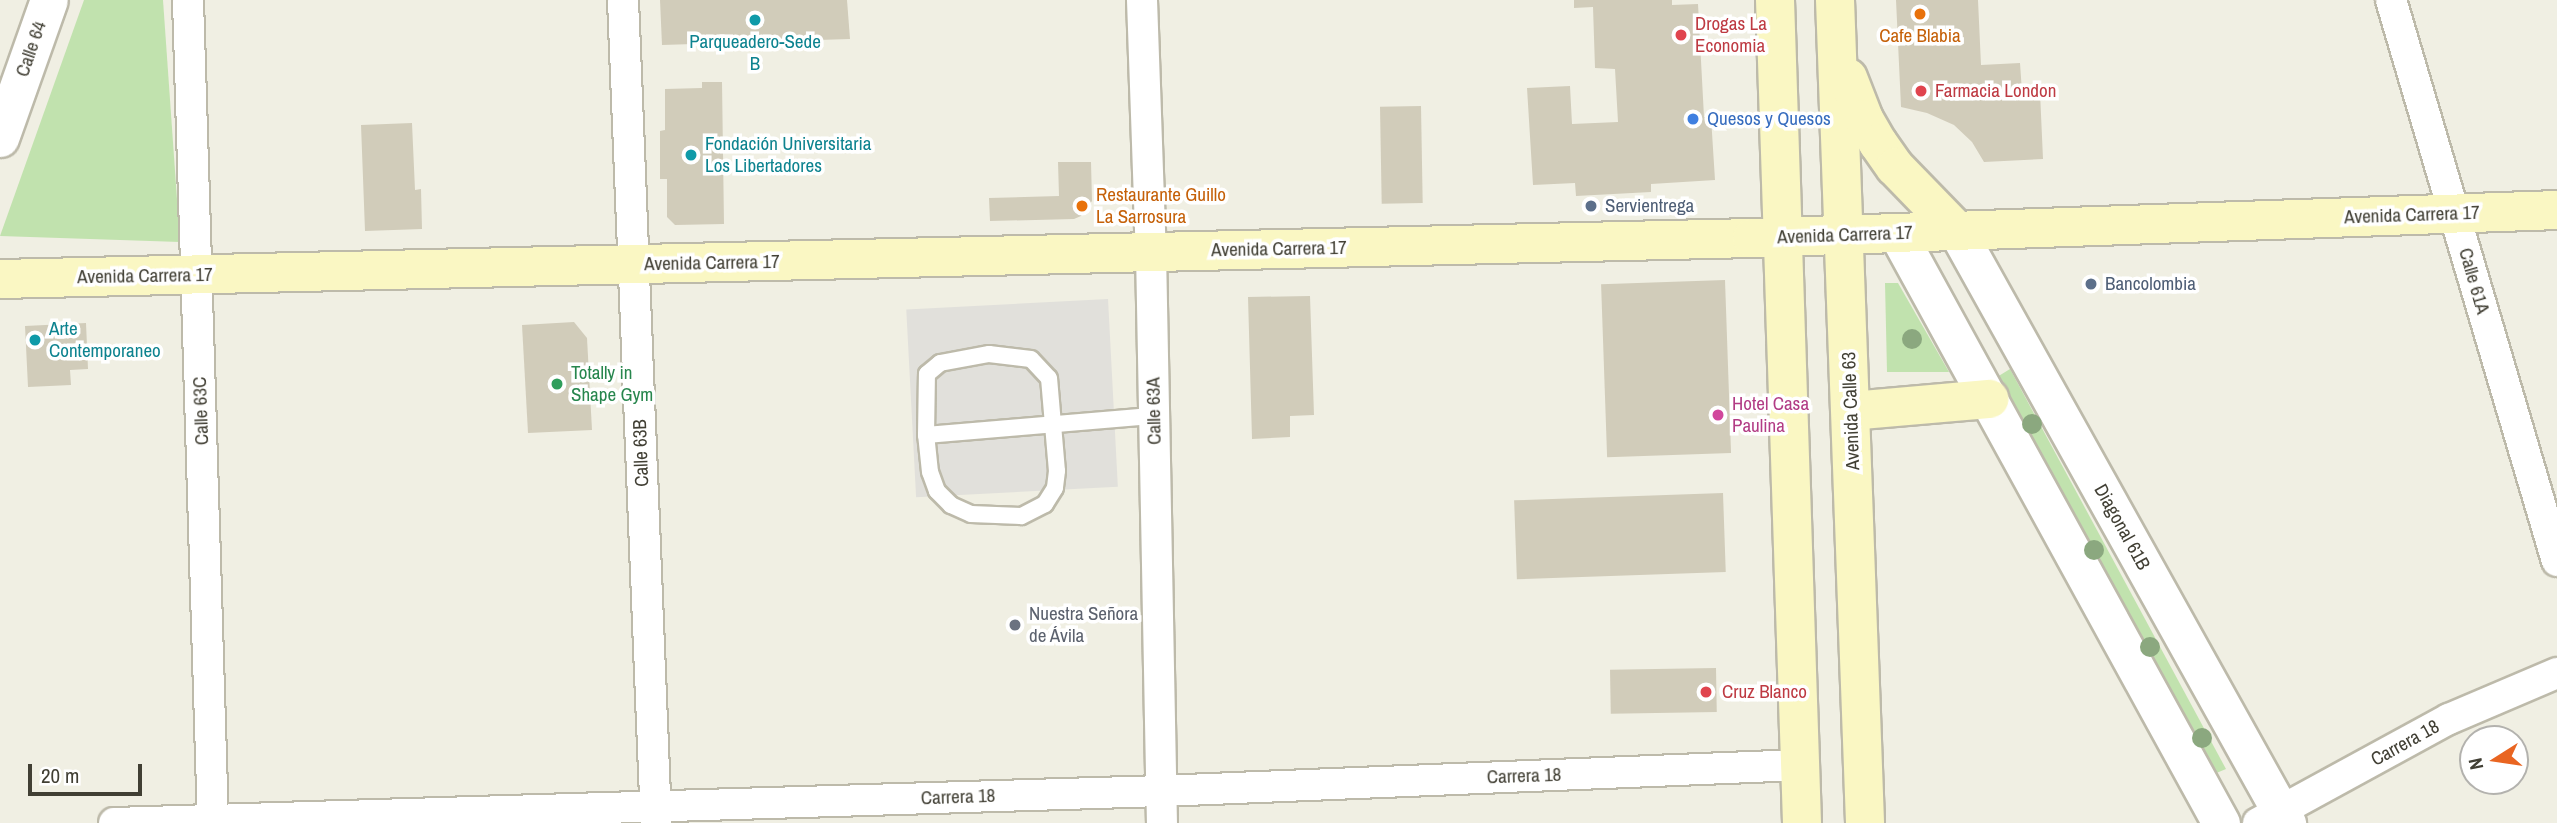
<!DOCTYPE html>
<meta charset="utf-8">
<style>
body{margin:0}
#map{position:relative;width:2557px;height:823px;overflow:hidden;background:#f0efe3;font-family:"Archivo Narrow",sans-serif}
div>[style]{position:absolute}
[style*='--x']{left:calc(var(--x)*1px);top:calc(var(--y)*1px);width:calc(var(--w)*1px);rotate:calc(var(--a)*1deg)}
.green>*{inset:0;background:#c1e2ae}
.parking>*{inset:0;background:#e1e0db;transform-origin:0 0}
.building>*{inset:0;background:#d1ccba;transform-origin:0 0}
.roads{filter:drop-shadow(2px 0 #bdbaaa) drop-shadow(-2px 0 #bdbaaa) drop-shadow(0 2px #bdbaaa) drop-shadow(0 -2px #bdbaaa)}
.service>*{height:16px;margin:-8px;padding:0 8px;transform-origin:8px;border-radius:8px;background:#fff}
.minor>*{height:30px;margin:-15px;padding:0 15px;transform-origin:15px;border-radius:15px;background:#fff}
.tertiary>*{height:37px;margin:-18.5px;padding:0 18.5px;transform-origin:18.5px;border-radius:18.5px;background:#fff}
.secondary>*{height:38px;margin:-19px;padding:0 19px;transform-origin:19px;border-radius:19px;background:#faf7c3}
.trees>*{width:20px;height:20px;margin:-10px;border-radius:50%;background:#8ba87f}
.dots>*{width:19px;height:19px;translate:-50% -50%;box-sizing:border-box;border:4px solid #fff;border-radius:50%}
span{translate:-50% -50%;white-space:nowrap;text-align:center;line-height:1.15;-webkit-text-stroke:7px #fff;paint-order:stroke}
.health-label{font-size:19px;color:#be3a42}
.left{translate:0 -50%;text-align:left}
.food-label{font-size:19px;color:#c56008}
.culture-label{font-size:19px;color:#0d838f}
.street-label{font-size:19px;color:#413f34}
.shop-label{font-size:19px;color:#366cbe}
.service-label{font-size:19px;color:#4e5e75}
.leisure-label{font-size:19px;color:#27864d}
.hotel-label{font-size:19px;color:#b23c85}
.worship-label{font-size:19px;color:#5b616d}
.north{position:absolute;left:2459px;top:725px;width:70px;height:70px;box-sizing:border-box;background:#fff;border:2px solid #b3b2ae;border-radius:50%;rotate:258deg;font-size:19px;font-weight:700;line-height:28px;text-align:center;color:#413f34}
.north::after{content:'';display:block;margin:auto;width:24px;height:32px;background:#e96521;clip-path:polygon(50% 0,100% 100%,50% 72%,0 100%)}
.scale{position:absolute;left:28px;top:764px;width:114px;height:32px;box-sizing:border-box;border:4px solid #413f34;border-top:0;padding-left:9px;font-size:21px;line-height:24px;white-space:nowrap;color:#413f34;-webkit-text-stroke:5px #fff;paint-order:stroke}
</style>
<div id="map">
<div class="green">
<i style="clip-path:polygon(84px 0,163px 0,180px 242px,0 236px)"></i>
<i style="clip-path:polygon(1885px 283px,1898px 283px,1949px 372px,1887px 372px)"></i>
<i style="clip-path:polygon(2010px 369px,2226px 769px,2214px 774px,1997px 377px)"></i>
</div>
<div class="parking">
<i style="left:1108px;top:299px;width:188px;height:202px;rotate:87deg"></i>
</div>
<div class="building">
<i style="clip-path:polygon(660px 0,847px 0,850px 39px,662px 45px)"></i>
<i style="clip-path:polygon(1574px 0,1672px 0,1672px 5px,1698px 4px,1704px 117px,1711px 117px,1715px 180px,1651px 184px,1651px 192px,1576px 196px,1575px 183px,1533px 185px,1527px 88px,1570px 86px,1572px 124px,1618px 122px,1615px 69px,1595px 68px,1593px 7px,1574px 8px)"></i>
<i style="clip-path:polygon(1896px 0,1978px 0,1981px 65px,2020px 63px,2022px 92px,2040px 92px,2043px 159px,1984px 162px,1972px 142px,1954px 125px,1927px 113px,1901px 107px)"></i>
<i style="clip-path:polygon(702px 82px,722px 82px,724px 224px,675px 225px,667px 217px,667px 179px,660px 179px,660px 131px,665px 130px,665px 89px,702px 88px)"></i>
<i style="left:1421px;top:106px;width:97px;height:41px;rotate:89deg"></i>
<i style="clip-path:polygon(412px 123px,415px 190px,421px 189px,422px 229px,365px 231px,361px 125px)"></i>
<i style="clip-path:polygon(1058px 162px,1091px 162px,1092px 201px,1081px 216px,1074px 219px,990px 221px,989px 198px,1059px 196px)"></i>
<i style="left:1725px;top:280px;width:173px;height:124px;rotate:88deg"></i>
<i style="clip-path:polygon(1310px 296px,1314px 415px,1290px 416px,1290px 437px,1252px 439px,1248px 297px)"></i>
<i style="clip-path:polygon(574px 322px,587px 338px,592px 430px,528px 433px,522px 325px)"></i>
<i style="clip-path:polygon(86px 323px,88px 369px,70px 370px,71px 385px,28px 387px,25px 326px)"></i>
<i style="left:1723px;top:493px;width:79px;height:209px;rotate:88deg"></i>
<i style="left:1716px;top:668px;width:44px;height:106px;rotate:89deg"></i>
</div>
<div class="roads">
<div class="service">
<i style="--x:989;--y:354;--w:42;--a:6.8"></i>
<i style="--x:1031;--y:359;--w:26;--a:47"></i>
<i style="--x:1049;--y:378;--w:93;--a:85.1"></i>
<i style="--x:1057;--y:471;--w:17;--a:97"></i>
<i style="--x:1055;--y:488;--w:19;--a:122"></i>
<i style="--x:1045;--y:504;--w:27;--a:153"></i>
<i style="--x:1021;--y:516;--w:50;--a:-177.7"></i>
<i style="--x:971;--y:514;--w:22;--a:-156"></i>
<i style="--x:951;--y:505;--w:20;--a:-135"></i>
<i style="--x:937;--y:491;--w:20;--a:-110"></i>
<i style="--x:930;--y:472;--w:37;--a:-96"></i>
<i style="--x:926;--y:435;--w:61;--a:-89.1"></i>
<i style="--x:927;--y:374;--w:17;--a:-40"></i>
<i style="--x:940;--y:363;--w:50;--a:-10.4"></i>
<i style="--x:926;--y:435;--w:229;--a:-4.8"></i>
</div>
<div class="minor">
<i style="--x:188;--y:0;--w:823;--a:88.26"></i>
<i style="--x:623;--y:0;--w:824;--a:87.7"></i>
<i style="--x:1142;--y:0;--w:252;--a:88"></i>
<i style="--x:1151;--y:252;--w:571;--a:88.9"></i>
<i style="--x:2391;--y:0;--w:585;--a:73.52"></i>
<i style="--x:114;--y:823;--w:1047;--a:-1.75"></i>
<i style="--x:1161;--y:791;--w:641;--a:-2.33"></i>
<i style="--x:2258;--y:823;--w:217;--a:-28.6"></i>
<i style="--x:2449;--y:719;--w:117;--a:-23.1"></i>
</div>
<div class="tertiary">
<i style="--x:0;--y:138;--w:146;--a:-70.5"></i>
<i style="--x:1957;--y:231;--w:678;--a:60.86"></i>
<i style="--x:1897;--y:233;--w:673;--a:61.23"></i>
</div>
<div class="secondary">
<i style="--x:1775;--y:0;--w:823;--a:88.12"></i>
<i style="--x:1835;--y:0;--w:824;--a:87.91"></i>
<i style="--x:1848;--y:78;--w:44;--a:68.7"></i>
<i style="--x:1864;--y:119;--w:28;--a:60"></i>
<i style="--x:1878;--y:143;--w:29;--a:55"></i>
<i style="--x:1895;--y:167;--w:89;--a:45.9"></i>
<i style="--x:0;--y:279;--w:1752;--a:-1.34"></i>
<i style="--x:1752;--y:238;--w:805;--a:-1.99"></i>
<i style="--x:1851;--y:411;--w:139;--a:-5"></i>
</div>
</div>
<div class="trees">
<i style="left:1912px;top:339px"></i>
<i style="left:2032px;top:424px"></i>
<i style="left:2094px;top:550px"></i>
<i style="left:2150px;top:647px"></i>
<i style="left:2202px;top:738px"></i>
</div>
<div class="dots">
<i style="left:1920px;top:14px;background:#e8710a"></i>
<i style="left:755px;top:20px;background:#0f9aa8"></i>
<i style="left:1681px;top:35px;background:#e0444e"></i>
<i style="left:1921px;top:91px;background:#e0444e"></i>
<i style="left:1693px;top:119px;background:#3f7fe0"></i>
<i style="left:691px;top:155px;background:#0f9aa8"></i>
<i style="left:1082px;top:206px;background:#e8710a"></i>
<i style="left:1591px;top:206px;background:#5c6f8a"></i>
<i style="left:2091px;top:284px;background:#5c6f8a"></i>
<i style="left:35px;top:340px;background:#0f9aa8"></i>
<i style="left:557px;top:384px;background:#2e9e5b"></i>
<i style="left:1718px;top:415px;background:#d1479c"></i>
<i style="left:1015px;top:625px;background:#6b7280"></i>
<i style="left:1706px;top:692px;background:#e0444e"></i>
</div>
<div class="health-label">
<span class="left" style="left:1695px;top:35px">Drogas La<br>Economia</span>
<span class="left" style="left:1935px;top:91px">Farmacia London</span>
<span class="left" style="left:1722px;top:692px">Cruz Blanco</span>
</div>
<div class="food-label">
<span style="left:1920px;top:36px">Cafe Blabia</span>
<span class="left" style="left:1096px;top:206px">Restaurante Guillo<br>La Sarrosura</span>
</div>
<div class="culture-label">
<span style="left:755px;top:53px">Parqueadero-Sede<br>B</span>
<span class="left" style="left:705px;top:155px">Fondación Universitaria<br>Los Libertadores</span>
<span class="left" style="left:49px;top:340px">Arte<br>Contemporaneo</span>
</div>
<div class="street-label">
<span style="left:31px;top:49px;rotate:-71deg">Calle 64</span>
<span style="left:2412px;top:215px;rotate:-2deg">Avenida Carrera 17</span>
<span style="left:1845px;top:235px;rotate:-2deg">Avenida Carrera 17</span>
<span style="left:1279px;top:249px;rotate:-1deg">Avenida Carrera 17</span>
<span style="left:712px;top:263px;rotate:-1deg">Avenida Carrera 17</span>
<span style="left:145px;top:276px;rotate:-1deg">Avenida Carrera 17</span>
<span style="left:2474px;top:281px;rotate:74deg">Calle 61A</span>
<span style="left:201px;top:411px;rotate:-92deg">Calle 63C</span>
<span style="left:1154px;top:411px;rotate:-91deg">Calle 63A</span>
<span style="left:1851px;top:411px;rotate:-92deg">Avenida Calle 63</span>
<span style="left:641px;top:453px;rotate:-92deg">Calle 63B</span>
<span style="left:2122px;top:527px;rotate:61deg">Diagonal 61B</span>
<span style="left:2405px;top:743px;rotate:-29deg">Carrera 18</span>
<span style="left:1524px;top:776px;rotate:-2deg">Carrera 18</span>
<span style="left:958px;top:797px;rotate:-2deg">Carrera 18</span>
</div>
<div class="shop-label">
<span class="left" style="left:1707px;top:119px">Quesos y Quesos</span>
</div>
<div class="service-label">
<span class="left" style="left:1605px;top:206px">Servientrega</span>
<span class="left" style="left:2105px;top:284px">Bancolombia</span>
</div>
<div class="leisure-label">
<span class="left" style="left:571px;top:384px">Totally in<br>Shape Gym</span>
</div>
<div class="hotel-label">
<span class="left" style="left:1732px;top:415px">Hotel Casa<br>Paulina</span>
</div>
<div class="worship-label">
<span class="left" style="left:1029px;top:625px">Nuestra Señora<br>de Ávila</span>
</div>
<div class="north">N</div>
<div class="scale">20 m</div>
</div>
